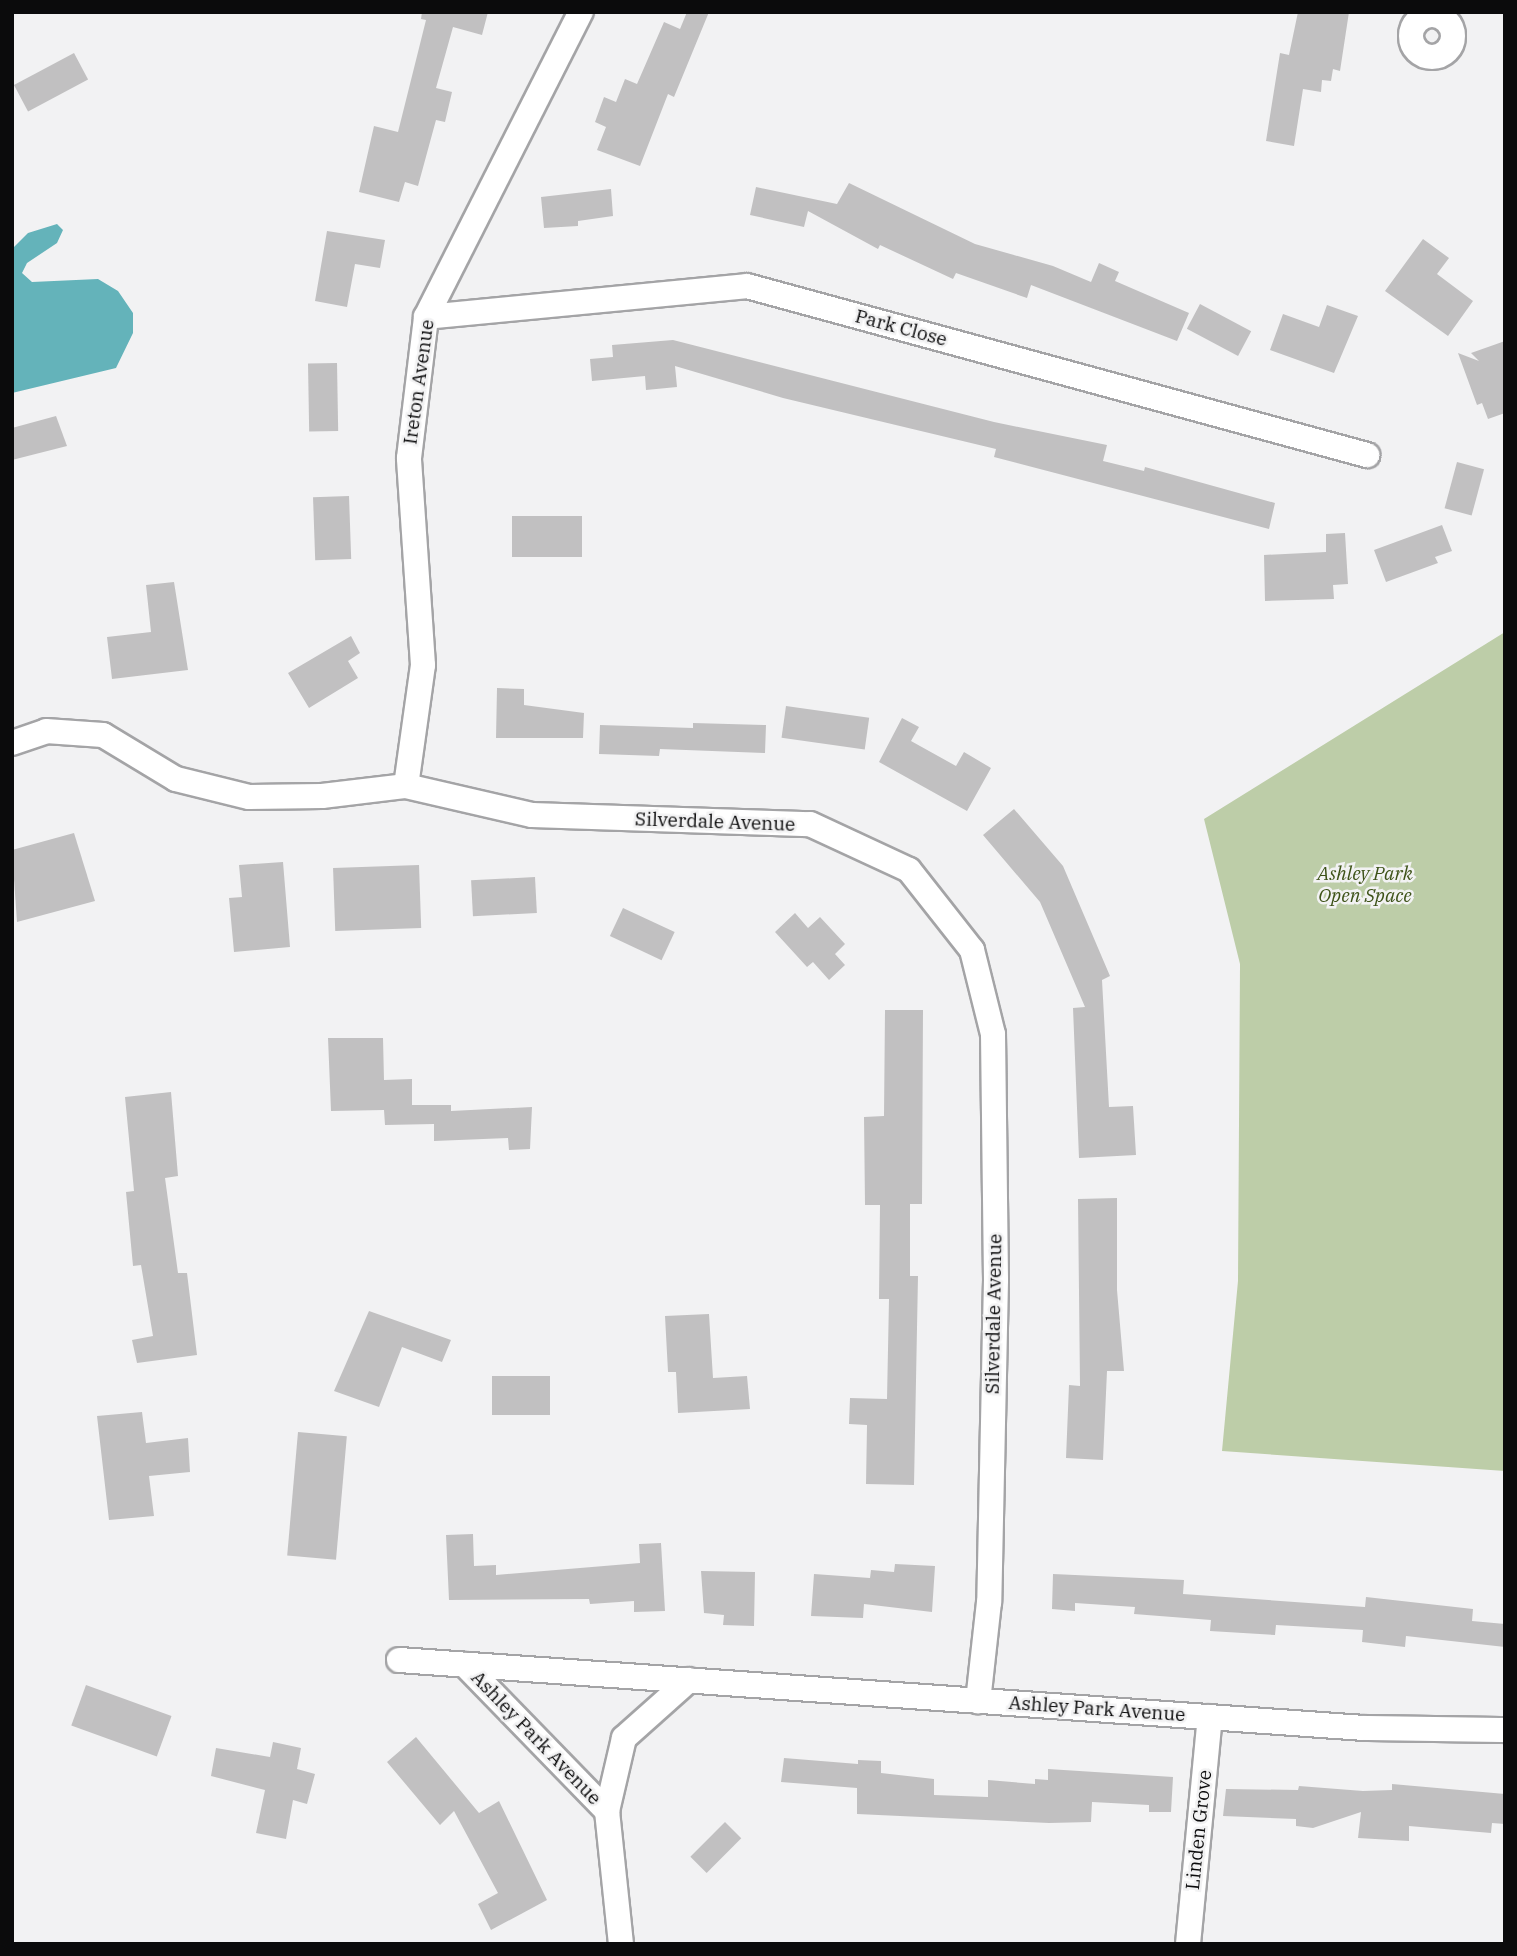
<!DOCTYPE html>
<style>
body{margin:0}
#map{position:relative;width:1517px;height:1956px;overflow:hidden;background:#f2f2f3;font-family:"IBM Plex Serif",serif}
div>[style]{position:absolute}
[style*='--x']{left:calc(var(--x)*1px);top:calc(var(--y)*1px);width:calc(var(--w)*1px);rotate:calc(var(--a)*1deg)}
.green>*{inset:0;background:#bdcda8}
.water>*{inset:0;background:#64b3ba}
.building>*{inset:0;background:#c1c0c1;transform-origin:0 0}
.roads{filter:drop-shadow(2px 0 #a4a4a6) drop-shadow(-2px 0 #a4a4a6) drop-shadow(0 2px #a4a4a6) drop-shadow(0 -2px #a4a4a6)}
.street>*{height:24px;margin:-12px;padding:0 12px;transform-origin:12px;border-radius:12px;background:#fff}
.street>.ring{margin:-12px;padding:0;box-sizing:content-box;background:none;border:24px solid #fff;border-radius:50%}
span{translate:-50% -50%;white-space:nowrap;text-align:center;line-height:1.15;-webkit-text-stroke:5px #f2f2f3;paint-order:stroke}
.street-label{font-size:19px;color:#0b0b0c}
.park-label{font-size:19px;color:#3d5218;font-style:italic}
.frame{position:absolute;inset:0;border:14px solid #0b0b0c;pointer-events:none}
</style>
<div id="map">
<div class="green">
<i style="clip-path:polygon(1505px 632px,1505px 1471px,1222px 1451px,1238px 1281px,1240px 964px,1204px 819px)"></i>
</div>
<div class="water">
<i style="clip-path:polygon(57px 224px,63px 230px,57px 243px,27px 263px,22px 273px,32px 282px,98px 279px,118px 291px,133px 313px,133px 333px,116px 368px,12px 393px,12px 249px,28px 233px)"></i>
</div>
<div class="building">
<i style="clip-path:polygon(422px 12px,488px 12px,482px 35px,453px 27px,436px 88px,452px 92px,445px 122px,436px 120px,418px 186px,405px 182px,399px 202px,359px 192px,374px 126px,398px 132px,426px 20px,421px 19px)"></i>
<i style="clip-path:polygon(687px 12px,709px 12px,674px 97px,668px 94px,640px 166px,597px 150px,606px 127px,595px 122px,604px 97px,616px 102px,625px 79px,637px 84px,664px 22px,680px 29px)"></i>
<i style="clip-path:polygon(1298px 12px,1349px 12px,1340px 71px,1333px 69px,1331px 81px,1322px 80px,1321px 92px,1303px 89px,1294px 146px,1266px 141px,1280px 53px,1289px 55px)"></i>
<i style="left:74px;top:53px;width:30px;height:68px;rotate:62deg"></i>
<i style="clip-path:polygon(849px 183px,975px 244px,1053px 266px,1091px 282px,1099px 263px,1119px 272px,1115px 281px,1189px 313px,1177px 341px,1031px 285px,1027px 298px,956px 273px,953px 279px,880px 245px,878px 249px,808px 211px,804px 227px,750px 215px,756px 187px,837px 204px)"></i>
<i style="clip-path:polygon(611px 189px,613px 216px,578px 221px,578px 226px,544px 228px,541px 197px)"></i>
<i style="clip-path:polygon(327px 231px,385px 240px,380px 268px,355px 264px,347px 307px,315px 301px)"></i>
<i style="clip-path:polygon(1423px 239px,1449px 258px,1437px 274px,1473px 301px,1448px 336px,1385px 291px)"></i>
<i style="left:1200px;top:304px;width:58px;height:28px;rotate:28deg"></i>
<i style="clip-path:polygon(1327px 305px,1358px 316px,1334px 373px,1270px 350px,1283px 314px,1319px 327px)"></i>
<i style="clip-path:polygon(673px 340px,994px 422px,1107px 445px,1103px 461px,1144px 471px,1145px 467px,1275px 503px,1269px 529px,994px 457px,996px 449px,783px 398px,675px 366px,677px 387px,646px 390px,645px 376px,592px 381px,590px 359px,613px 357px,612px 345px)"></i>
<i style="clip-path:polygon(1505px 341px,1505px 413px,1488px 419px,1482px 403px,1477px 405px,1458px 353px,1479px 361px,1471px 353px)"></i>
<i style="left:337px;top:363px;width:68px;height:29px;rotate:89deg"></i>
<i style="clip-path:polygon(56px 416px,67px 446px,12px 460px,12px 428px)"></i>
<i style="left:1457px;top:462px;width:28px;height:48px;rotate:15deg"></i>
<i style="left:349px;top:496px;width:63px;height:36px;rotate:88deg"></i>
<i style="left:582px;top:516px;width:41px;height:70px;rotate:90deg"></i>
<i style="clip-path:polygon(1442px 525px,1452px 551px,1435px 557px,1438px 563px,1386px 582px,1374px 550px)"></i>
<i style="clip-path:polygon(1345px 533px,1348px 584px,1333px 585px,1334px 599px,1265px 601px,1264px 555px,1326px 552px,1326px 534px)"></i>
<i style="clip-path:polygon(174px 582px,188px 670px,112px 679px,107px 637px,151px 632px,146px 585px)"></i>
<i style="clip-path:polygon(351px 636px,360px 653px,348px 661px,358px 678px,309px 708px,288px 673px)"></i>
<i style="clip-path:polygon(497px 688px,524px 689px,524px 705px,584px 713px,583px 738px,496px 738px)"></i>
<i style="left:786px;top:706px;width:84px;height:32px;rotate:8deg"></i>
<i style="clip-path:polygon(902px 718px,919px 727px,911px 741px,956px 766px,964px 752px,991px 768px,967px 811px,879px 762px)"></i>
<i style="clip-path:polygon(693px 723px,766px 725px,765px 753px,660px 749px,659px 756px,599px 754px,600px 725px,693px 728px)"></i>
<i style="clip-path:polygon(1014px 809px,1063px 866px,1110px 976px,1102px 980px,1109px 1107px,1133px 1106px,1136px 1155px,1079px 1158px,1073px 1008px,1085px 1007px,1040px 902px,983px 835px)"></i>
<i style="clip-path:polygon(74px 833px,95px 901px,17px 922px,12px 850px)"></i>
<i style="clip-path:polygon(283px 862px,290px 947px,234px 952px,229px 898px,242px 897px,239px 865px)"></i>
<i style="left:419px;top:865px;width:63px;height:86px;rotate:88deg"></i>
<i style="left:535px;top:877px;width:36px;height:64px;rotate:87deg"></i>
<i style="left:623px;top:908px;width:57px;height:31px;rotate:25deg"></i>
<i style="clip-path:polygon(795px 913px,808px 928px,820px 917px,845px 944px,835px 954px,845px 965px,829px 980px,813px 962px,807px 967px,775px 932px)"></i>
<i style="clip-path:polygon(885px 1010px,923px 1010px,922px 1204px,910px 1204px,910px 1276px,918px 1276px,914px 1485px,866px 1484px,867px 1425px,849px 1424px,850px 1398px,887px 1399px,889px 1299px,879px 1299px,880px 1205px,865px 1205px,864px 1117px,884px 1116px)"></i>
<i style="clip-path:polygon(328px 1038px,383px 1038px,384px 1080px,412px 1079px,412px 1105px,451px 1105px,451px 1111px,532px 1107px,530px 1149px,509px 1150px,508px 1138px,434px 1141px,434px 1124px,385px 1125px,384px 1110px,331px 1111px)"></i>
<i style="clip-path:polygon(171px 1092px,178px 1176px,165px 1178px,178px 1273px,187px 1273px,197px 1355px,137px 1363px,132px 1340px,153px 1336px,141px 1265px,133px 1266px,126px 1192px,134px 1191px,125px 1097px)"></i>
<i style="clip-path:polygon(1117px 1198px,1117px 1290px,1124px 1371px,1107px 1371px,1103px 1460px,1066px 1458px,1069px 1385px,1080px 1386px,1078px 1199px)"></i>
<i style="clip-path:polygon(369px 1311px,451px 1340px,442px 1362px,402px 1347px,379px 1407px,334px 1391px)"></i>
<i style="clip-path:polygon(709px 1314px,713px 1378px,747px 1376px,750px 1409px,678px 1413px,676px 1372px,668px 1372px,665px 1316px)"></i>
<i style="left:550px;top:1376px;width:39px;height:58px;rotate:90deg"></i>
<i style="clip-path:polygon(142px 1412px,146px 1443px,188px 1438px,190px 1472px,149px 1476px,154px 1516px,109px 1520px,97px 1416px)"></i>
<i style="left:298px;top:1432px;width:49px;height:124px;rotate:5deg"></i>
<i style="clip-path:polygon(473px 1534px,474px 1566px,496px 1565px,496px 1575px,640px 1563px,639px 1544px,661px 1543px,665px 1611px,634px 1612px,634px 1601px,590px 1604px,589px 1599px,449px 1600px,446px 1535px)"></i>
<i style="clip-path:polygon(895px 1564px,935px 1566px,932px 1612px,864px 1604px,863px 1618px,811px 1616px,814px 1574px,870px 1578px,871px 1570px,894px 1572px)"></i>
<i style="clip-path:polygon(701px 1571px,755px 1572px,754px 1626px,723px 1625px,724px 1615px,704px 1613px)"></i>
<i style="clip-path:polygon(1053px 1574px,1184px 1580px,1183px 1594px,1365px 1607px,1366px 1597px,1473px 1609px,1472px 1621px,1505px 1624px,1505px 1647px,1406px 1636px,1405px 1647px,1362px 1642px,1363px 1630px,1276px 1625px,1275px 1635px,1210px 1631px,1211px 1620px,1134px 1614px,1135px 1607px,1075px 1603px,1075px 1611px,1052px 1609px)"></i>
<i style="left:86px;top:1685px;width:91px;height:43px;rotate:20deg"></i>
<i style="clip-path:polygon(416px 1737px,479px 1813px,499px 1801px,547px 1900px,491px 1930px,478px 1904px,498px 1893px,454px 1811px,440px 1825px,387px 1762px)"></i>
<i style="clip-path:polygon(273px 1742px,301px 1748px,297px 1769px,315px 1774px,307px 1804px,293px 1800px,286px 1839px,256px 1833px,265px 1790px,211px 1776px,216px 1748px,270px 1757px)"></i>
<i style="clip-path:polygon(784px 1758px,858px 1764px,858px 1760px,881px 1761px,881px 1773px,934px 1779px,934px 1795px,988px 1797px,988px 1780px,1035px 1784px,1035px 1779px,1048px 1780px,1048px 1769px,1173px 1777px,1171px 1812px,1149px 1812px,1149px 1805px,1092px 1802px,1091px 1822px,1049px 1823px,857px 1814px,857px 1788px,781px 1782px)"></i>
<i style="clip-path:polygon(1392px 1784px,1505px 1794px,1505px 1824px,1492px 1823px,1491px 1833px,1409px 1826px,1409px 1841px,1358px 1838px,1361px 1812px,1313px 1828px,1296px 1826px,1296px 1819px,1223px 1816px,1226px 1789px,1298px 1790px,1299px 1786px,1363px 1791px,1392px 1790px)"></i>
<i style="left:725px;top:1822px;width:23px;height:49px;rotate:45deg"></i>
</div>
<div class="roads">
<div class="street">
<i class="ring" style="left:1411px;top:15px;width:18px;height:18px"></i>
<i style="--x:426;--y:317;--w:322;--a:-5.5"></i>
<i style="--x:747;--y:286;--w:643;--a:15.25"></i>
<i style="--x:12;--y:743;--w:36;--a:-19"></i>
<i style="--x:46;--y:731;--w:57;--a:4"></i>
<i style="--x:103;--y:735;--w:85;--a:31.1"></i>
<i style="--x:176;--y:779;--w:75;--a:13.9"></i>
<i style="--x:249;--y:797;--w:73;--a:-0.8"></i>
<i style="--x:322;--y:796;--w:85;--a:-6.8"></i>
<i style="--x:406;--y:786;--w:129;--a:13"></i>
<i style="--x:532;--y:815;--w:278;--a:1.9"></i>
<i style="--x:810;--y:824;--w:109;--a:24.9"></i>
<i style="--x:909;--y:870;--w:102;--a:51.8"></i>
<i style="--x:972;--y:950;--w:87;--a:76"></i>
<i style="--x:993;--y:1034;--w:246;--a:89.3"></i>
<i style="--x:996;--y:1280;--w:322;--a:91.2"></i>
<i style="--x:989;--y:1602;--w:100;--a:96.3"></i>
<i style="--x:406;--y:786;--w:122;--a:-82"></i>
<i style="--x:423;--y:665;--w:207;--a:-93.9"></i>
<i style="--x:409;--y:458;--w:142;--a:-83.1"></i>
<i style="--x:426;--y:317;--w:342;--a:-63.1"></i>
<i style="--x:399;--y:1660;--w:967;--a:4.03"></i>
<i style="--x:1364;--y:1728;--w:141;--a:0.8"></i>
<i style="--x:465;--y:1665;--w:204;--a:45.8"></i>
<i style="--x:607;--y:1811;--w:134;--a:84"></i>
<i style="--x:607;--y:1811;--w:75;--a:-76.9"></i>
<i style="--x:624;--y:1738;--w:87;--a:-41.7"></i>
<i style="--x:1188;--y:1944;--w:228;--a:-84.5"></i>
</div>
</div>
<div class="street-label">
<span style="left:901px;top:328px;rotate:15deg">Park Close</span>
<span style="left:419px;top:382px;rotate:-82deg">Ireton Avenue</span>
<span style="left:715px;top:822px;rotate:2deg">Silverdale Avenue</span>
<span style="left:994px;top:1314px;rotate:-89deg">Silverdale Avenue</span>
<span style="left:1097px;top:1709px;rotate:4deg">Ashley Park Avenue</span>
<span style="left:536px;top:1738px;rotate:46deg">Ashley Park Avenue</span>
<span style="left:1199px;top:1830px;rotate:-84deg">Linden Grove</span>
</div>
<div class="park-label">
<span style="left:1365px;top:885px">Ashley Park<br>Open Space</span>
</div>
<div class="frame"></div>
</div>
